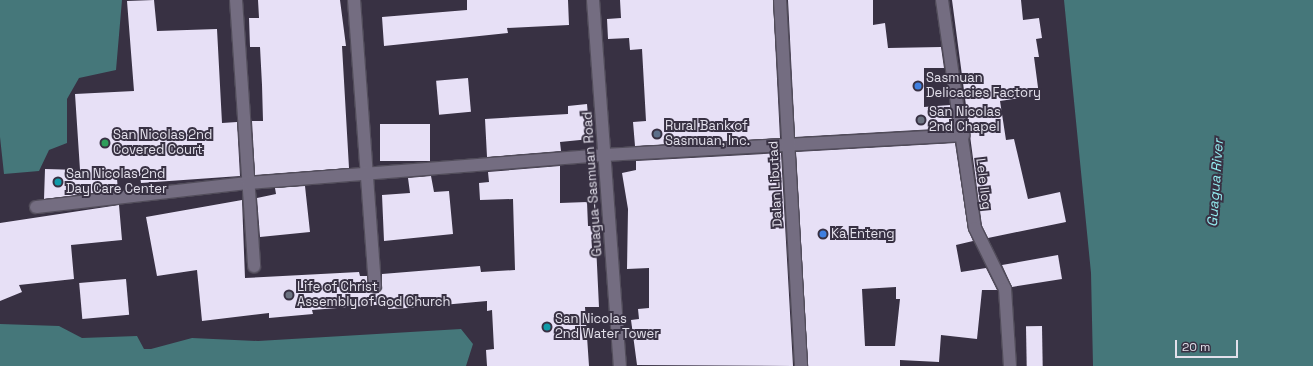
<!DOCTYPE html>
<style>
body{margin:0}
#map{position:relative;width:1313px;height:366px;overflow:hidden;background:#383143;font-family:"Space Grotesk",sans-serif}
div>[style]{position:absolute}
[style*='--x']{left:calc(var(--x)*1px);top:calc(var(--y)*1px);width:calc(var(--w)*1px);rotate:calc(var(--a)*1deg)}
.water>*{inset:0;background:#45777a}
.building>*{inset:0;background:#e7e0f6;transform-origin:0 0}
.roads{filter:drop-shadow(1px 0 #524d5b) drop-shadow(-1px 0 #524d5b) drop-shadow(0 1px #524d5b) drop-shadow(0 -1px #524d5b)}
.street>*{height:12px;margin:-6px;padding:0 6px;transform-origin:6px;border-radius:6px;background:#746d81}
.secondary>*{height:12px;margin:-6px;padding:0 6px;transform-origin:6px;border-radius:6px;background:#746d81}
.dots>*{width:11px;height:11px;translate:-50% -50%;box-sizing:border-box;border:2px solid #383143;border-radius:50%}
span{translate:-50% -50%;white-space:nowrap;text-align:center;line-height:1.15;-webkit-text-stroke:4px #383143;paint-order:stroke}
.poi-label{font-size:13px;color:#e3e0eb}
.left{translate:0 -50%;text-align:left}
.street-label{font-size:13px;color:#e3e0eb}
.water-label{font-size:14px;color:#94ecf0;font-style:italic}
.scale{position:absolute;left:1175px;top:340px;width:63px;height:18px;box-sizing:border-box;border:2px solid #e3e0eb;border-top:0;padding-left:5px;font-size:12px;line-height:14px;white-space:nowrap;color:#e3e0eb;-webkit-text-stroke:3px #383143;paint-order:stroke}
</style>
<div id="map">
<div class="water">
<i style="clip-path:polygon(0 0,122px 0,116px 70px,79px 78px,67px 99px,67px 143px,49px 150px,39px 171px,4px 174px,0 137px)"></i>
<i style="clip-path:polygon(1064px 0,1313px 0,1313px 366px,1093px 366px,1091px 273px)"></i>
<i style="clip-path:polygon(0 324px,59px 326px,82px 338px,137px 336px,144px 349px,151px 349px,192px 338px,258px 341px,461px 329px,473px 344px,466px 366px,0 366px)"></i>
</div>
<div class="building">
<i style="clip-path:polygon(154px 0,157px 31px,217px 29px,222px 123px,237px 122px,240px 176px,141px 183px,140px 176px,117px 179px,118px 190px,44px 199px,45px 169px,80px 170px,75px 94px,134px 91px,127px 1px)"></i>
<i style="clip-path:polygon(258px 0,340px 0,346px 46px,342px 46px,349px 168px,255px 175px,252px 121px,263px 121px,262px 85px,260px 47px,250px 47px,249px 18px,259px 18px)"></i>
<i style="clip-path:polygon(467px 0,568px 0,569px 25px,507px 28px,508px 33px,384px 46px,382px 17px,467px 10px)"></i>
<i style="clip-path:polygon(620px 0,773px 0,780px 138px,635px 146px,633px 122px,646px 121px,642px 49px,630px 50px,629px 38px,608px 39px,607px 19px,621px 18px)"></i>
<i style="clip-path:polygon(788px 0,873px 0,873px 25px,885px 23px,888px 48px,941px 47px,944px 68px,924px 68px,924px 107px,950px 105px,953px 128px,795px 137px)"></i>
<i style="clip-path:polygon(952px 0,1021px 0,1023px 20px,1039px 18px,1042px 38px,1036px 39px,1039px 57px,1034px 57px,1039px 95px,1000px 101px,1006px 140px,1014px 139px,1028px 199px,1060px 192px,1066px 222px,988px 238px,982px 226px)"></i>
<i style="left:468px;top:78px;width:34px;height:32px;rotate:85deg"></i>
<i style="clip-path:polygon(587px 104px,590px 139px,560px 142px,561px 151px,487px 157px,485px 119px,568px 114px,568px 106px)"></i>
<i style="left:430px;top:124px;width:37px;height:50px;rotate:90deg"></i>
<i style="clip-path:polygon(evenodd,955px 143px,968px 229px,973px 241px,956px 245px,961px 272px,986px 268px,997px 290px,982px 290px,977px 339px,941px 335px,939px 362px,900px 360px,900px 366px,808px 366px,796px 152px,955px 143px,896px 287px,896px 299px,900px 299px,895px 346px,865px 346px,862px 289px,896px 287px)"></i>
<i style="clip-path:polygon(781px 153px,793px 366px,637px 365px,631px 320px,639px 319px,638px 309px,649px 308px,649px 268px,627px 269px,628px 209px,622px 173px,636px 170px,636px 161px)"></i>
<i style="clip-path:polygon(560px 166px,560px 203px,587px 202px,588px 226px,594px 226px,596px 244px,599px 307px,585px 307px,589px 366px,487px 366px,486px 350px,494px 349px,492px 310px,487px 311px,487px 301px,409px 308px,388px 309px,388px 304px,312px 310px,313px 314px,269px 318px,269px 313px,202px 321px,197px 270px,157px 276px,146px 217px,242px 200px,245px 278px,359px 272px,360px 276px,367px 276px,369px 290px,375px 293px,382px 289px,382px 274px,480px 266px,481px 272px,515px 270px,513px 199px,480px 200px,479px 183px,489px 182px,488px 172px)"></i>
<i style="clip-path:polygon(431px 176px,434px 192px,449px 191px,453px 234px,384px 241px,382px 195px,410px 193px,408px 178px)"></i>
<i style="clip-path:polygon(305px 186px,310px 232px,260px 237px,257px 198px,276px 194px,275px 188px)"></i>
<i style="clip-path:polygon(119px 205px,122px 240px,71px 245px,74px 279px,19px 285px,22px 292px,0 301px,0 223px)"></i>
<i style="clip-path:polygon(1058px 255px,1062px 279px,1012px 287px,1002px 265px)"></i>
<i style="left:126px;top:279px;width:36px;height:47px;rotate:85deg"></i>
<i style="left:1042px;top:326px;width:40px;height:16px;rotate:89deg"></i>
</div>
<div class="roads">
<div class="street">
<i style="--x:236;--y:0;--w:267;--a:86.1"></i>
<i style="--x:354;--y:0;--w:287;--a:85.8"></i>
<i style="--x:36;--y:207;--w:213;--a:-6.5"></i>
<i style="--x:248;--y:183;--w:359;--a:-4.5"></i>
<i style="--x:606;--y:155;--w:358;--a:-3.2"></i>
</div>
<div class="secondary">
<i style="--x:593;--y:0;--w:367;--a:85.8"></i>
<i style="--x:780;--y:0;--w:367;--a:86.7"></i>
<i style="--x:942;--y:0;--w:230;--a:81.8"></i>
<i style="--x:975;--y:228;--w:68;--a:63.8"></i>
<i style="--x:1005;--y:289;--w:77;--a:86.3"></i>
</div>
</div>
<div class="dots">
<i style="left:918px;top:86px;background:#3f7fe0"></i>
<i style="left:921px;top:120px;background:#6b7280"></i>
<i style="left:657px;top:134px;background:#5c6f8a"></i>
<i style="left:105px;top:143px;background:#2e9e5b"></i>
<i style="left:58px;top:182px;background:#0f9aa8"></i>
<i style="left:823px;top:234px;background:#3f7fe0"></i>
<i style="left:289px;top:295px;background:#6b7280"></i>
<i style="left:547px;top:327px;background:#0f9aa8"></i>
</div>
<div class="poi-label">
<span class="left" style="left:926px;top:86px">Sasmuan<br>Delicacies Factory</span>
<span class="left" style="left:929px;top:120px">San Nicolas<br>2nd Chapel</span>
<span class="left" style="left:665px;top:134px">Rural Bank of<br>Sasmuan, Inc.</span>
<span class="left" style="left:113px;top:143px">San Nicolas 2nd<br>Covered Court</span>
<span class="left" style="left:66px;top:182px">San Nicolas 2nd<br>Day Care Center</span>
<span class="left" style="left:831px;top:234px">Ka Enteng</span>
<span class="left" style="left:297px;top:295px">Life of Christ<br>Assembly of God Church</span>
<span class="left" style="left:555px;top:327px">San Nicolas<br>2nd Water Tower</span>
</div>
<div class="street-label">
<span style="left:593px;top:184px;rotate:-94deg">Guagua-Sasmuan Road</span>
<span style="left:776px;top:184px;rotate:-93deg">Dalan Libutad</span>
<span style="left:983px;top:184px;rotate:83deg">Lele Ilog</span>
</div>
<div class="water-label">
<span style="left:1215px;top:183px;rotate:-86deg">Guagua River</span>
</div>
<div class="scale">20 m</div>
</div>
